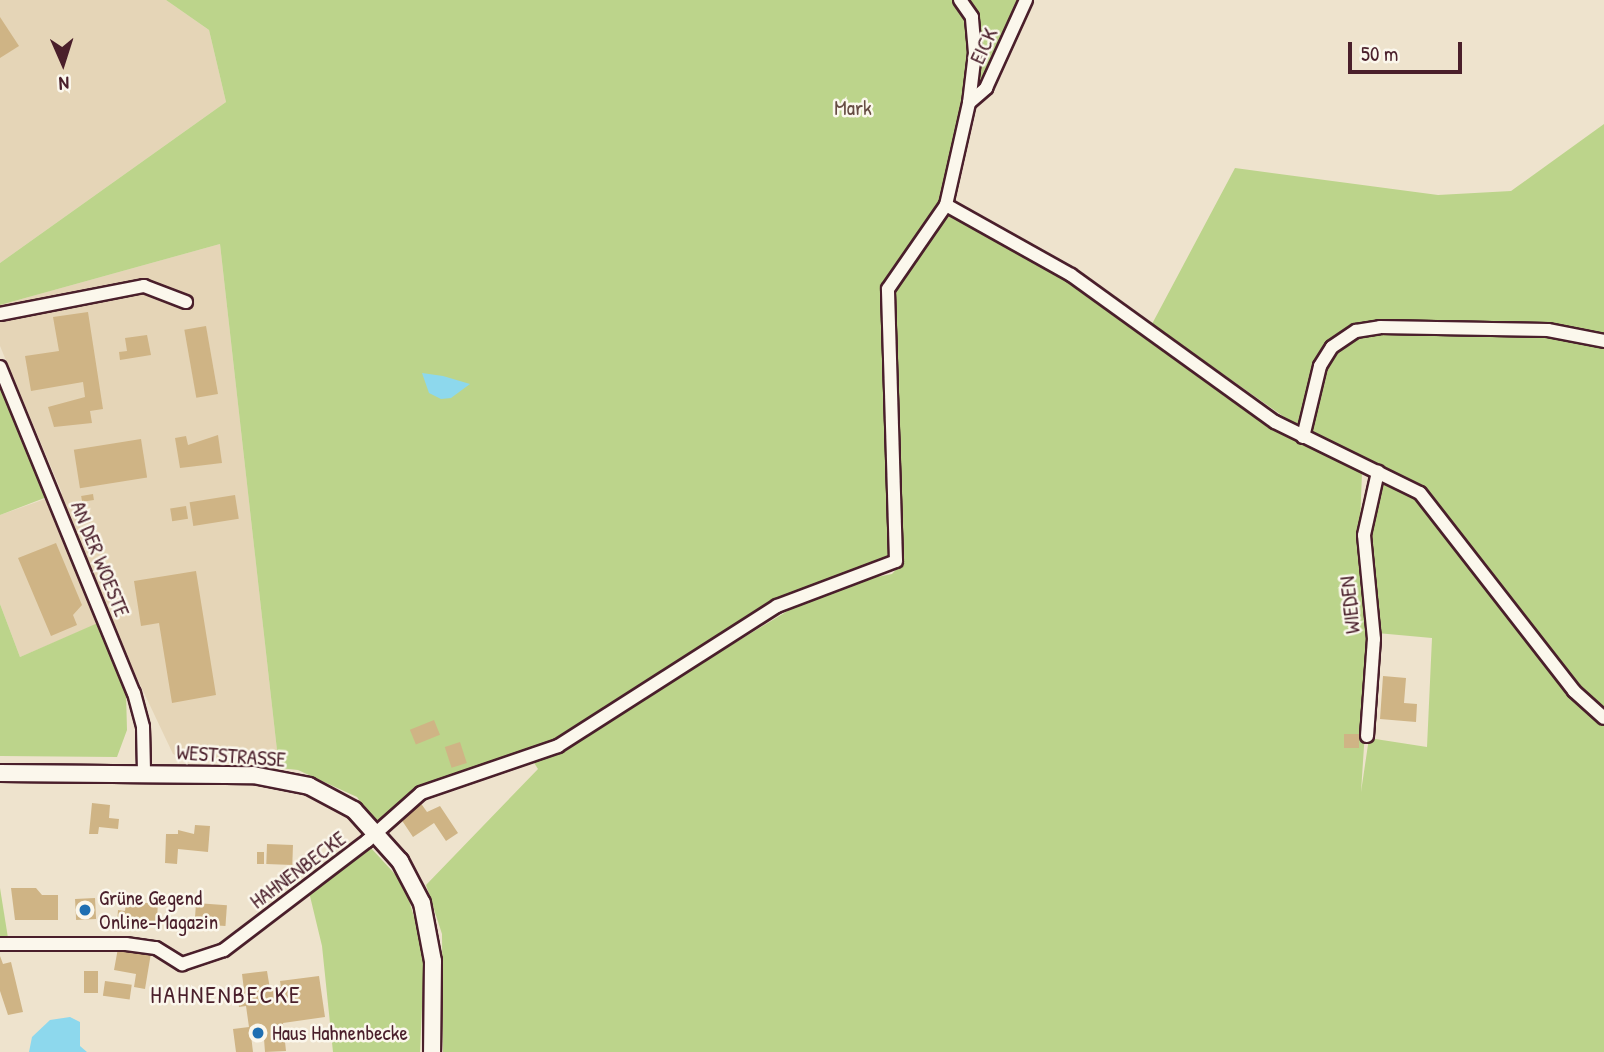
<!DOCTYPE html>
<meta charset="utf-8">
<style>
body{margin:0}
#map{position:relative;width:1604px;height:1052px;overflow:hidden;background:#eee3cd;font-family:"Patrick Hand",sans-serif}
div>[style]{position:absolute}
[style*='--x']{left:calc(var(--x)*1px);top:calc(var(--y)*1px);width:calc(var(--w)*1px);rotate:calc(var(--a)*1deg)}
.built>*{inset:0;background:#e5d5b7}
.green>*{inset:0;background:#bcd48b}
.water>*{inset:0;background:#8dd8ed}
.building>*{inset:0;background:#cfb485;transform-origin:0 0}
.roads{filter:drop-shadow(2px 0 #4a1f2b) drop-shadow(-2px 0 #4a1f2b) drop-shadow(0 2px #4a1f2b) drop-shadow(0 -2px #4a1f2b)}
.street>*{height:12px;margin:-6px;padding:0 6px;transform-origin:6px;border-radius:6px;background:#fbf7ec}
.secondary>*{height:16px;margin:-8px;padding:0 8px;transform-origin:8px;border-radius:8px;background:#fbf7ec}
.dots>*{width:19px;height:19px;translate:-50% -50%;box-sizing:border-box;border:4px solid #fbf7ec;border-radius:50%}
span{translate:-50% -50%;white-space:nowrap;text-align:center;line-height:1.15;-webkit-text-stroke:5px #fbf7ec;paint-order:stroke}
.street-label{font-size:21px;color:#4a1f2b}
.park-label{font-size:21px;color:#664c43}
.poi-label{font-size:21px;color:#4a1f2b}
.left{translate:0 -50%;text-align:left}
.quarter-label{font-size:24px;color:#4a1f2b;letter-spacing:2px}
.north{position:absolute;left:28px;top:28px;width:70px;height:70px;-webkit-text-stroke:5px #fbf7ec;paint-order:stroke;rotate:177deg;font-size:19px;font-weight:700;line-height:28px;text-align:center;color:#4a1f2b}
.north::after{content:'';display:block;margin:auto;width:24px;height:32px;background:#4a1f2b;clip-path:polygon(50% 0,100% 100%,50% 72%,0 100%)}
.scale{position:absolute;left:1348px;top:42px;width:114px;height:32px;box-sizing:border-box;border:4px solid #4a1f2b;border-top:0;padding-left:9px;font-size:21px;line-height:24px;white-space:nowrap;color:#4a1f2b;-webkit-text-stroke:5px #fbf7ec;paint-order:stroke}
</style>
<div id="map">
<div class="built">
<i style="clip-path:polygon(0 0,166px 0,209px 30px,226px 102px,0 263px)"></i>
<i style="clip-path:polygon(220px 244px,279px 768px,189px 760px,173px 754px,109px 619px,20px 657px,0 604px,0 515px,62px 493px,0 346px,0 305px)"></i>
</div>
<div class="green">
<i style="clip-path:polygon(166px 0,1024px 0,987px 79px,967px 97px,943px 205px,884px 287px,894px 557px,770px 603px,556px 741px,419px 791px,377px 825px,357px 797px,298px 770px,279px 768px,220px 244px,0 305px,0 263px,226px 102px,209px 30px)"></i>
<i style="clip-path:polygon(1604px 124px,1604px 339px,1366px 325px,1329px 344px,1304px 431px,1152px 324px,1235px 168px,1438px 195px,1511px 191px)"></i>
<i style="clip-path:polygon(947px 208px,1069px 282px,1300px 442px,1362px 473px,1360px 524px,1371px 640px,1361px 792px,1369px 738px,1427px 747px,1432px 638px,1377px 633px,1371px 534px,1380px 476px,1419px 496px,1565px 676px,1576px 681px,1424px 492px,1308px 434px,1317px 386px,1335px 349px,1368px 330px,1548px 331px,1604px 342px,1604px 1052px,443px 1052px,442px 934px,426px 885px,538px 769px,531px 758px,560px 749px,827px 587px,892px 574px,903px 562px,892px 290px)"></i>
<i style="clip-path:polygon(0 384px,47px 497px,0 515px)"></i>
<i style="clip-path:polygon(0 604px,20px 657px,100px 622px,126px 693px,127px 730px,117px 757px,0 756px)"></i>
<i style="clip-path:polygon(371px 848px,404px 884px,418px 930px,424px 961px,420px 1052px,333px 1052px,322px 946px,309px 892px)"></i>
<i style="clip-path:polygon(0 888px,8px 938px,0 939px)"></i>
</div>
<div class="water">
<i style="clip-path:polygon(422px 373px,443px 376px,470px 384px,451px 398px,441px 399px,429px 393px)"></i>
<i style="clip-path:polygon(70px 1017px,80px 1022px,80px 1046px,87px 1052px,29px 1052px,32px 1037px,50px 1020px)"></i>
</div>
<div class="building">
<i style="clip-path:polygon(0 17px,19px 46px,0 58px)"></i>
<i style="clip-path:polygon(88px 312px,103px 409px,90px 411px,92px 423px,54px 427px,48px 407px,85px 397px,83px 382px,31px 391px,25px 356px,59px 351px,53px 317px)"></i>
<i style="left:206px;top:326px;width:69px;height:22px;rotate:80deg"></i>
<i style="clip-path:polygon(147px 335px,151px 355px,120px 360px,119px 352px,127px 351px,125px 338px)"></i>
<i style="clip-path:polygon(218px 435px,222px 463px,180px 468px,175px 438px,186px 436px,188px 445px)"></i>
<i style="left:141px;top:439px;width:39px;height:68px;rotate:81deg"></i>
<i style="left:93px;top:494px;width:6px;height:12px;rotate:81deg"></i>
<i style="left:235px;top:495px;width:24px;height:46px;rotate:81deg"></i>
<i style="left:186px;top:506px;width:13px;height:16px;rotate:81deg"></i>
<i style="clip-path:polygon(56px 543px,82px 605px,73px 615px,77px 625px,51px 636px,18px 558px)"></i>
<i style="clip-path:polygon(196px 571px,216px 695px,172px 703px,159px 623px,141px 626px,134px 581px)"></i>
<i style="clip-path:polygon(1383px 676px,1406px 678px,1404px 703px,1417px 704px,1416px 722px,1380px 719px)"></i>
<i style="left:434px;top:720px;width:16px;height:26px;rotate:68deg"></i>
<i style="left:1344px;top:734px;width:15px;height:14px"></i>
<i style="left:460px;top:742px;width:22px;height:16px;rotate:72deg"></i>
<i style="clip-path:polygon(420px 802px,427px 812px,440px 806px,458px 833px,446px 841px,434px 823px,413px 837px,399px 816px)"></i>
<i style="clip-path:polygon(92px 803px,110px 805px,109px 818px,119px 819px,118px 829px,99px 827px,98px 834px,89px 834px)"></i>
<i style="clip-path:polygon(195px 825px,210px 826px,208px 852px,178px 849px,177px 864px,165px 863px,166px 834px,178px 834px,178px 830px,194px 834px)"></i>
<i style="left:267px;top:844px;width:26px;height:20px;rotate:2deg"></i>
<i style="left:257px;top:852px;width:7px;height:12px"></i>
<i style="clip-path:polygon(311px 855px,319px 856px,319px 862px,311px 861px)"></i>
<i style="clip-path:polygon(11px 888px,36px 888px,42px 895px,58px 895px,58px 920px,15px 920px)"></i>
<i style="left:95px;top:898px;width:21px;height:20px;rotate:87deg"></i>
<i style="clip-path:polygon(148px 899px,158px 899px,157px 923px,117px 924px,118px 910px,125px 911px,126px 902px,148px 903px)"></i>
<i style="left:196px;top:903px;width:31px;height:21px;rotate:4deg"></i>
<i style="clip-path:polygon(118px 948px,151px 953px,145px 989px,134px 987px,136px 974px,114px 970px)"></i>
<i style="clip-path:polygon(0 956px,3px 964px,11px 962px,23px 1012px,8px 1015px,0 991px)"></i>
<i style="left:84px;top:971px;width:14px;height:22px"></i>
<i style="clip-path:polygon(267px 971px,270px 989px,281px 987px,280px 981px,319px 976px,325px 1017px,283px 1023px,286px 1051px,265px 1052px,263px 1026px,250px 1027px,253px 1052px,236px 1052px,233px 1029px,249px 1027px,246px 1006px,239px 1007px,237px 991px,244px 990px,242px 974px)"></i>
<i style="left:105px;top:981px;width:27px;height:15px;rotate:8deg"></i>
</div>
<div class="roads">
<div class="street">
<i style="--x:969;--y:103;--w:23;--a:-41"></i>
<i style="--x:986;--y:88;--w:97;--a:-65.6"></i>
<i style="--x:946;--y:205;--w:143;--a:29.2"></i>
<i style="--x:1071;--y:275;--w:251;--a:35.8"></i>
<i style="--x:1275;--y:422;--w:161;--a:26.1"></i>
<i style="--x:1420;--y:493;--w:251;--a:52.1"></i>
<i style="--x:1574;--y:691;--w:40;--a:42"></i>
<i style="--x:0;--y:314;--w:147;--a:-11"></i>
<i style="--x:144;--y:286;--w:45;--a:20.9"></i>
<i style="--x:0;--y:367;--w:352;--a:67.7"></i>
<i style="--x:134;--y:693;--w:35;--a:75"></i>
<i style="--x:143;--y:727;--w:44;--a:88.7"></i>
<i style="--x:1303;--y:437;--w:73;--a:-76.5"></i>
<i style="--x:1320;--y:366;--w:22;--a:-58"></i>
<i style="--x:1332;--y:347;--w:29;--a:-34"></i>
<i style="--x:1356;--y:331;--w:24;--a:-9"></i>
<i style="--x:1380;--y:327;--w:168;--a:1"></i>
<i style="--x:1548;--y:330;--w:57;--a:11.1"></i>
<i style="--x:1367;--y:736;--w:97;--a:-85.9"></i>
<i style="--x:1374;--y:639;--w:104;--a:-95.5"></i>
<i style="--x:1364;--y:535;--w:65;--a:-77.5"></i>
<i style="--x:0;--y:944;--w:126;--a:0"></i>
<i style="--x:126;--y:944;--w:30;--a:8"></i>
<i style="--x:156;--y:948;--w:31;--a:32"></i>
<i style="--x:182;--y:964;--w:44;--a:-18.4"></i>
<i style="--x:224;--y:950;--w:180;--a:-37.3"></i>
<i style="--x:367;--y:841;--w:72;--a:-41.6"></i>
<i style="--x:421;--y:793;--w:145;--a:-18.9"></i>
<i style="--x:558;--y:746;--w:260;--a:-32.6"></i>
<i style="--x:777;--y:606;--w:127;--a:-20.7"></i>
<i style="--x:896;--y:561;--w:272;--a:-91.7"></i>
<i style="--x:888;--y:289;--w:102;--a:-55.4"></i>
<i style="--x:946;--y:205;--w:105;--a:-77.3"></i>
<i style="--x:969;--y:103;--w:50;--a:-83.2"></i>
<i style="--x:975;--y:53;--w:36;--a:-95"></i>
<i style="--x:972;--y:17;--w:21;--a:-125"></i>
</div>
<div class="secondary">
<i style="--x:0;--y:773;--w:253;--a:0.5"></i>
<i style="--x:253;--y:775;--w:57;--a:11.1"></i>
<i style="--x:309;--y:786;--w:51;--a:28.1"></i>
<i style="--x:354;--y:810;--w:69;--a:48"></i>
<i style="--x:400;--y:861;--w:47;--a:62.4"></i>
<i style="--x:422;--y:903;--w:59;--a:79.3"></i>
<i style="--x:433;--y:961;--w:91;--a:90.6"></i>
</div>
</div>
<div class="dots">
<i style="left:85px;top:910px;background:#1f6fb2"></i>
<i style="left:258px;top:1033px;background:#1f6fb2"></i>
</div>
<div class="street-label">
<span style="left:984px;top:46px;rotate:-65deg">EICK</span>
<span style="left:100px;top:559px;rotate:68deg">AN DER WOESTE</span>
<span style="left:1350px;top:605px;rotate:-96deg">WIEDEN</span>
<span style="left:231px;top:756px;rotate:4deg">WESTSTRASSE</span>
<span style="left:298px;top:870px;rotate:-37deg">HAHNENBECKE</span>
</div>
<div class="park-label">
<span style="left:853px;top:108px">Mark</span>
</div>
<div class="poi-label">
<span class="left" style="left:99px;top:910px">Grüne Gegend<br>Online-Magazin</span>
<span class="left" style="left:272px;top:1033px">Haus Hahnenbecke</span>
</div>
<div class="quarter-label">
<span style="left:226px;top:995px">HAHNENBECKE</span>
</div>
<div class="north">N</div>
<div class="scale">50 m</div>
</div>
